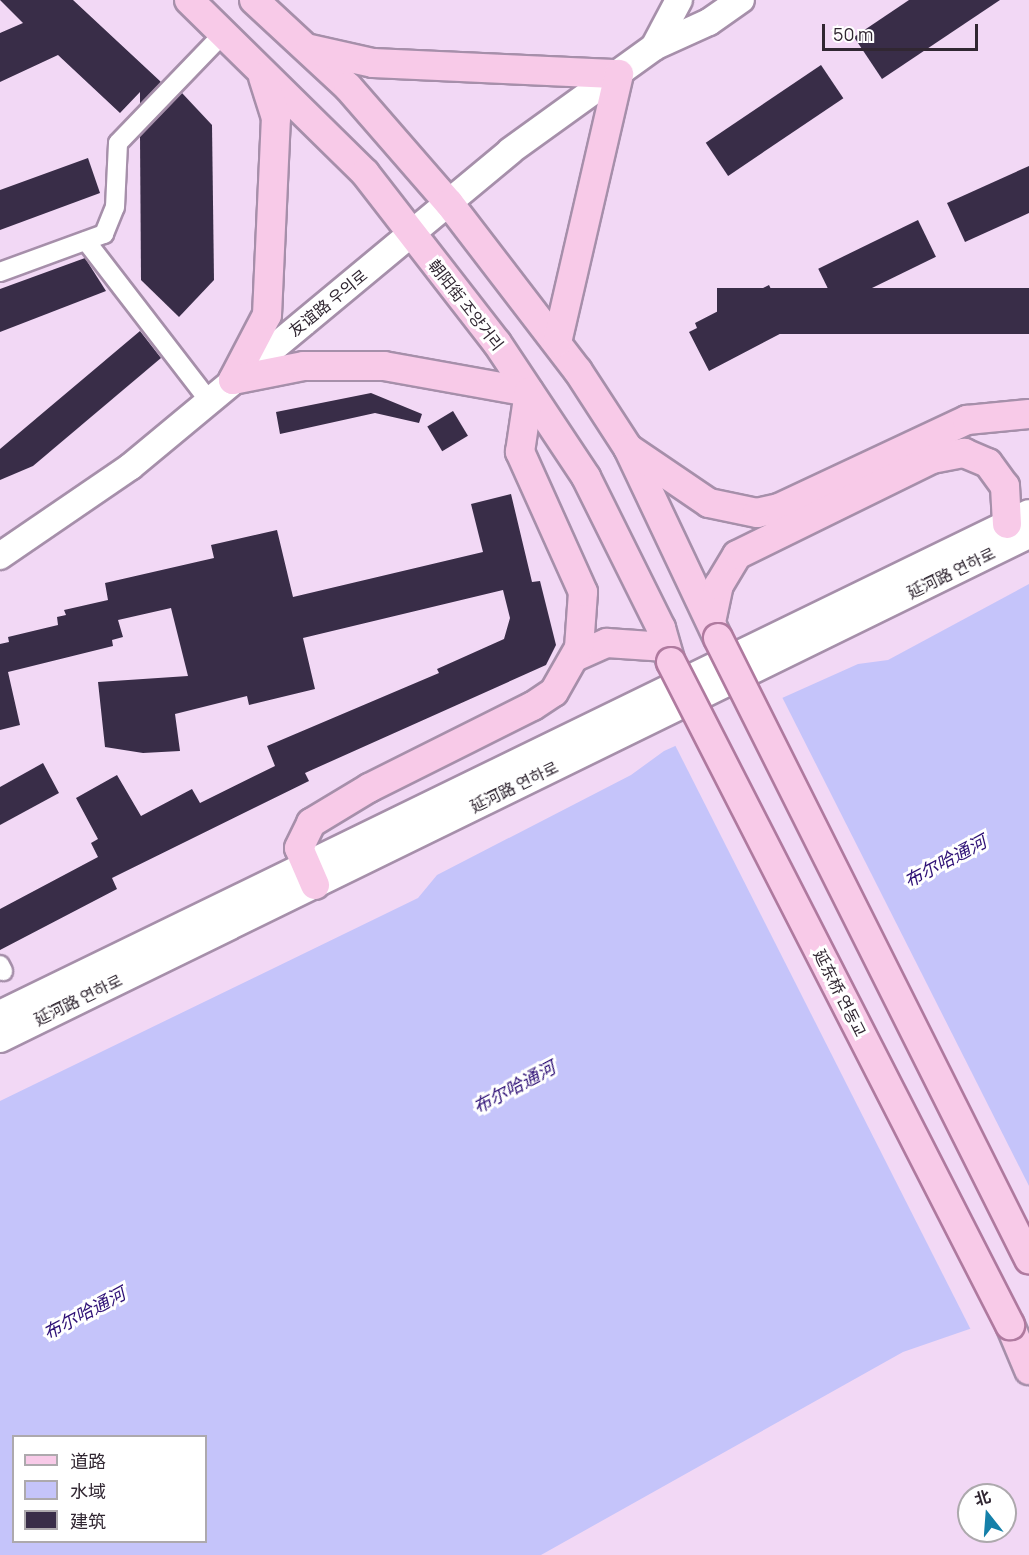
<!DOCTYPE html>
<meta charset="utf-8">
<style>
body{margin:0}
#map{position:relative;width:1029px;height:1555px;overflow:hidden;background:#f2d8f5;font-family:Manrope,"Noto Sans SC","Noto Sans KR",sans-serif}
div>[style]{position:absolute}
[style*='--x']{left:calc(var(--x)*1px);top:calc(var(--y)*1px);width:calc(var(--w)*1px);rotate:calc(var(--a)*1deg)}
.water>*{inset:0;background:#c5c4fa}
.pier>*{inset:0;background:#f2d8f5}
.building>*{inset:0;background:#392d48;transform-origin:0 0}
.roads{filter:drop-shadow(2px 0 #a68faa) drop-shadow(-2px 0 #a68faa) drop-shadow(0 2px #a68faa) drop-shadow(0 -2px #a68faa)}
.minor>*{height:18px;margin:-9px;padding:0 9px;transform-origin:9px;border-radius:9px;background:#fff}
.secondary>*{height:26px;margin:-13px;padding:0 13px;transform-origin:13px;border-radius:13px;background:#fff}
.primary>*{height:28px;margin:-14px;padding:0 14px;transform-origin:14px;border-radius:14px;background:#f8cae8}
.bridges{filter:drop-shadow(2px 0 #af7a9f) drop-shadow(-2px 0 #af7a9f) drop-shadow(0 2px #af7a9f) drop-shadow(0 -2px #af7a9f)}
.primary-bridge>*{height:28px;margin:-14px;padding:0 14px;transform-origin:14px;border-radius:14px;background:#f8cae8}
span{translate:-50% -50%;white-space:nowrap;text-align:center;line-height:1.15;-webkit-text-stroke:6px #fff;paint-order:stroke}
.street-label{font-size:16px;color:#312732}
.water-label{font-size:18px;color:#2e1076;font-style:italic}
.legend{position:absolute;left:12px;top:1435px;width:195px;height:108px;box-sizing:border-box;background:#fff;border:2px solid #ada9ad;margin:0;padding:8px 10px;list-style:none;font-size:18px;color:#312732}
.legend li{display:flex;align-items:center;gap:12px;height:30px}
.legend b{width:30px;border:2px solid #ada9ad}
.north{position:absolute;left:957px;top:1483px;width:60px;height:60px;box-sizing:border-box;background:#fff;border:2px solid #ada9ad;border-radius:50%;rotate:343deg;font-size:16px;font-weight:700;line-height:24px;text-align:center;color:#312732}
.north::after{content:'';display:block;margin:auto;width:21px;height:27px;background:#1580a9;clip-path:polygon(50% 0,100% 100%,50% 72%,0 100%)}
.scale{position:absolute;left:822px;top:24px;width:156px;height:27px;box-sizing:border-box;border:3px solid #312732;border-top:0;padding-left:8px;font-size:18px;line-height:21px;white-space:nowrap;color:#312732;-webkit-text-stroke:4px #fff;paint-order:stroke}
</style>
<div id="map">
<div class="water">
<i style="clip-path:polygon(evenodd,1029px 584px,1029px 1299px,984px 1324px,903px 1352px,541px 1555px,0 1555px,0 1101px,418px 898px,437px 875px,631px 775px,664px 751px,858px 664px,888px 660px,1029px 584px,14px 1436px,206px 1436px,206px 1542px,14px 1542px,14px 1436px)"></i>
</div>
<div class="pier">
<i style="clip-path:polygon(781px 695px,1029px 1186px,1029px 1302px,972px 1332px,674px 743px)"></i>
</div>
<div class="building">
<i style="clip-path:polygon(0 0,73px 0,161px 82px,140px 104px,140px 92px,120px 113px,58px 55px,0 82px,0 33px,23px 23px)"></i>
<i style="clip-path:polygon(909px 0,1000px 0,882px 79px,854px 37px)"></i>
<i style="left:821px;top:65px;width:40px;height:139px;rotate:56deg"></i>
<i style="clip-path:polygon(182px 93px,212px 125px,214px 280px,179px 317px,141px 280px,140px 136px)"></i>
<i style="clip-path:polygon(88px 158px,100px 193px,0 230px,0 190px)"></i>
<i style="clip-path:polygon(1029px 166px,1029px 213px,965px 242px,947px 203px)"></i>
<i style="left:918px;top:220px;width:41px;height:111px;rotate:64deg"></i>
<i style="clip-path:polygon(85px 258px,106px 291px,0 332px,0 289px)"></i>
<i style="clip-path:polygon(769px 285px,772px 291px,778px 289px,797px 325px,709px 371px,689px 332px,697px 328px,695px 323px)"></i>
<i style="left:1029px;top:288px;width:46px;height:312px;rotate:90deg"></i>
<i style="clip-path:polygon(140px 331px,161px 358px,33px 466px,0 480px,0 449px)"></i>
<i style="clip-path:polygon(371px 393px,422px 414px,419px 423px,375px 413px,280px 434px,276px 412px)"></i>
<i style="left:453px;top:411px;width:29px;height:30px;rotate:59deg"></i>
<i style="clip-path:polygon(511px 494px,532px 582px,540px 581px,556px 645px,546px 665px,305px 773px,309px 781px,112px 878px,117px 889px,0 950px,0 909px,98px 857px,91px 843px,98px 839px,76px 798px,117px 775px,141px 816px,192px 789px,200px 803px,275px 766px,267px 746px,439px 673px,437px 669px,504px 639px,510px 618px,503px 590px,303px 638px,315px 689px,249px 705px,247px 696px,175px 714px,180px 751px,143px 753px,105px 747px,98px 682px,188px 676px,171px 608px,118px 620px,123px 637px,112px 640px,113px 646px,8px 672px,20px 725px,0 730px,0 644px,9px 642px,8px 637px,58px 625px,57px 617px,66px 615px,64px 610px,108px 600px,105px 583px,214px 558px,211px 545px,277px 530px,293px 597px,483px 552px,471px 504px)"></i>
<i style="clip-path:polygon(43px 763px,59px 793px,0 825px,0 787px)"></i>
</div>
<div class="roads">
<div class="minor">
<i style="--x:86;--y:241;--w:202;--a:52.4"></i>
<i style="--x:0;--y:272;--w:111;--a:-20.1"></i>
<i style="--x:104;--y:234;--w:29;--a:-68"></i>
<i style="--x:115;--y:207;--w:64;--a:-87.3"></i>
<i style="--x:118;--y:143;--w:151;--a:-46.1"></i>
<i style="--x:0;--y:965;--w:7;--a:63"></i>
</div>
<div class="secondary">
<i style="--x:654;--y:47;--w:53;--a:-62"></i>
<i style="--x:0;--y:556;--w:158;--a:-34.4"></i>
<i style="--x:130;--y:467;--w:494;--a:-39.7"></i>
<i style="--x:510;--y:151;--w:178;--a:-35.8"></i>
<i style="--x:654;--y:47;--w:60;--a:-24.4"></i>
<i style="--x:709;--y:22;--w:39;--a:-35"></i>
<i style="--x:0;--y:1014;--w:1144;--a:-25.96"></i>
<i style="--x:0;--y:1039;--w:1146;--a:-26.1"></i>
</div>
<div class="primary">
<i style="--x:189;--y:0;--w:247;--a:44.5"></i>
<i style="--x:365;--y:173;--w:215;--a:52.2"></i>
<i style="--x:497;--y:343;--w:161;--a:56.4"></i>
<i style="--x:586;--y:477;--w:169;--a:63.6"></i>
<i style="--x:661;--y:628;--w:35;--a:74"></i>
<i style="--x:254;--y:0;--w:128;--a:42.8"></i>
<i style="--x:348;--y:87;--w:154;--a:49"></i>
<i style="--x:449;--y:203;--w:212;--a:52.5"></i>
<i style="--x:578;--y:371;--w:92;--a:57"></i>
<i style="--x:628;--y:448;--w:210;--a:64.7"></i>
<i style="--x:310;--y:49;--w:65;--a:12.5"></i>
<i style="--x:373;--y:63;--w:246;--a:2.6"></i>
<i style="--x:619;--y:74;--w:275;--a:103"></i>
<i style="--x:233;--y:380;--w:73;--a:-62.4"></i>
<i style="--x:267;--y:315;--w:197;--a:-87.4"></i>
<i style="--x:276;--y:118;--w:43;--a:-107.6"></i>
<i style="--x:233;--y:380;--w:72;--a:-11.2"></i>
<i style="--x:304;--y:366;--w:80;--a:0"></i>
<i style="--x:384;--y:366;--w:147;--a:10.2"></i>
<i style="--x:628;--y:448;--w:98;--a:34.2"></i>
<i style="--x:709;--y:503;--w:49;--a:11.8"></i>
<i style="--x:757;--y:513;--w:23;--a:-13"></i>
<i style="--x:779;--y:508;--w:208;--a:-25.1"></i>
<i style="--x:967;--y:420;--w:62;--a:-5.5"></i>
<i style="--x:711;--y:622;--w:38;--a:-78"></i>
<i style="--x:719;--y:585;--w:35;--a:-59"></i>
<i style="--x:737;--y:555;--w:217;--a:-26.2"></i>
<i style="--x:932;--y:459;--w:33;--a:-11"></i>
<i style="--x:964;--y:453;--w:26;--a:23"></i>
<i style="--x:988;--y:463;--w:29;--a:54"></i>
<i style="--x:1005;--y:486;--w:38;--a:87"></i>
<i style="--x:575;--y:657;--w:35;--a:-24"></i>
<i style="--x:607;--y:643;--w:59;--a:3.9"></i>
<i style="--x:315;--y:885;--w:40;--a:-113.4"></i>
<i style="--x:299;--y:848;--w:28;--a:-64"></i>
<i style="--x:311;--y:823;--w:68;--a:-31.1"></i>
<i style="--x:369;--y:788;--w:183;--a:-26.6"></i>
<i style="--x:533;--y:706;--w:25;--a:-34"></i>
<i style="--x:554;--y:692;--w:51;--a:-60.4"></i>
<i style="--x:579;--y:648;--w:56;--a:-85.9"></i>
<i style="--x:583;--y:592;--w:154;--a:-114.2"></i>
<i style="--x:520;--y:452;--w:61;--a:-81.5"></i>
<i style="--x:1010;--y:1325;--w:49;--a:67.1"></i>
</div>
</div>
<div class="bridges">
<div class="primary-bridge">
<i style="--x:718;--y:638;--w:695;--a:63.4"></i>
<i style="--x:671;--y:662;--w:745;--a:62.92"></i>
</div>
</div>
<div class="street-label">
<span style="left:328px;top:303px;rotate:-39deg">友谊路 우의로</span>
<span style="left:466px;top:305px;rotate:52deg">朝阳街 조양거리</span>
<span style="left:951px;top:573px;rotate:-26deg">延河路 연하로</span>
<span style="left:514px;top:787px;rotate:-26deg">延河路 연하로</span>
<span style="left:840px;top:993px;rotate:63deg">延东桥 연동교</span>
<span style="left:78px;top:1000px;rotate:-26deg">延河路 연하로</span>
</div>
<div class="water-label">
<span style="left:945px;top:861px;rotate:-28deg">布尔哈通河</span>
<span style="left:514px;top:1087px;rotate:-28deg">布尔哈通河</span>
<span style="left:84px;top:1313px;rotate:-28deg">布尔哈通河</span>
</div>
<ul class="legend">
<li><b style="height:8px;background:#f8cae8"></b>道路</li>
<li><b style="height:16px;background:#c5c4fa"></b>水域</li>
<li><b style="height:16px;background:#392d48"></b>建筑</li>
</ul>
<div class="north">北</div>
<div class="scale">50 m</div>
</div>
